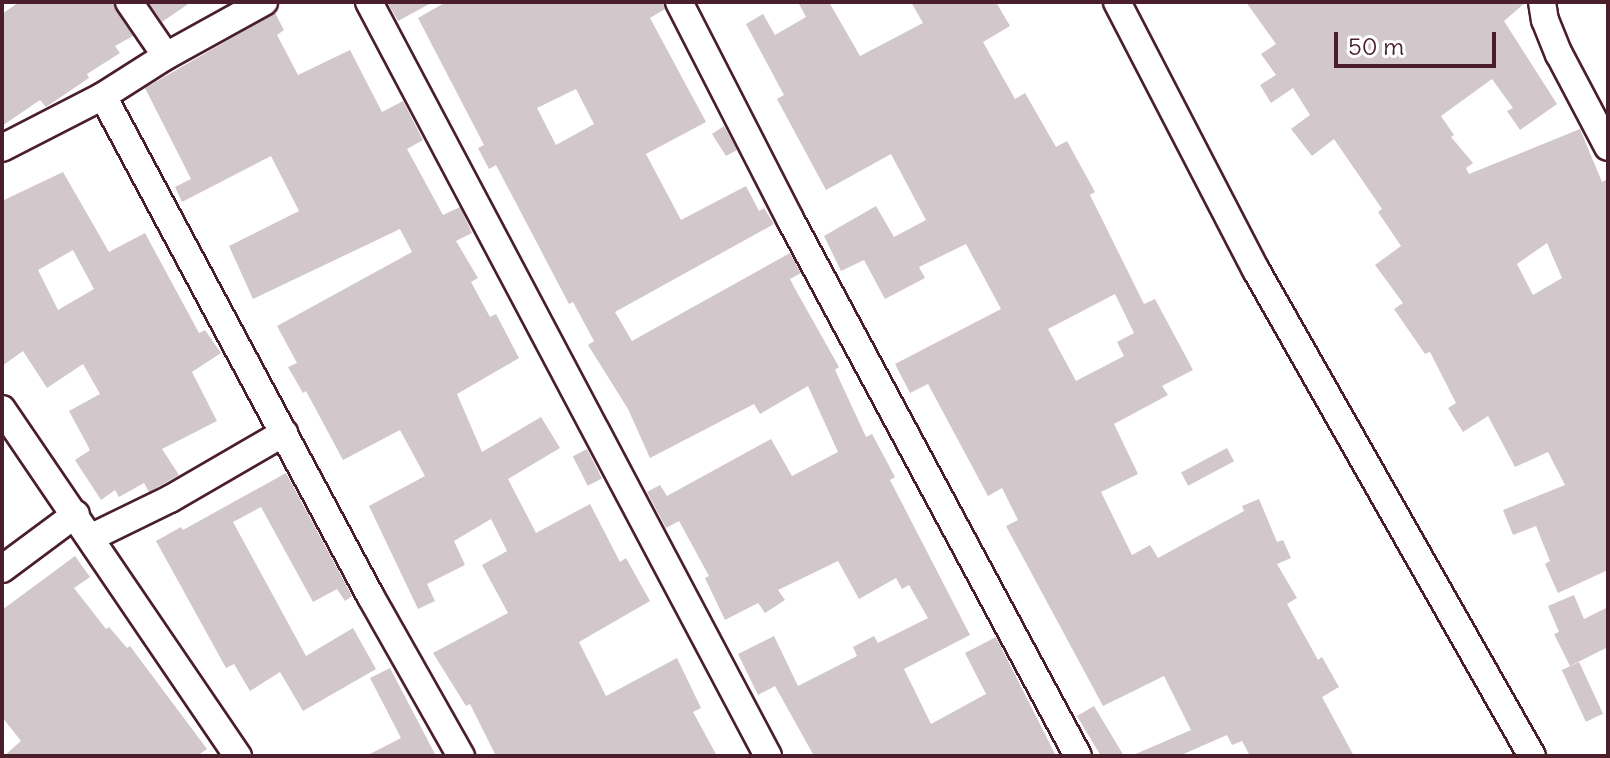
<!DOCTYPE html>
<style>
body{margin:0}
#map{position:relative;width:1610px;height:758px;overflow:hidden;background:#fff;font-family:Delius,sans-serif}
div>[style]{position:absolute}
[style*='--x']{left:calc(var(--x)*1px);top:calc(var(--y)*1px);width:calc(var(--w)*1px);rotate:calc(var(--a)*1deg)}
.building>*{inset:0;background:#d2c7cb;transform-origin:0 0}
.roads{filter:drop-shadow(2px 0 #4a1f2b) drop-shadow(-2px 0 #4a1f2b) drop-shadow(0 2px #4a1f2b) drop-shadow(0 -2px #4a1f2b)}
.minor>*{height:26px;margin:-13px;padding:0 13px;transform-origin:13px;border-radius:13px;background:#fff}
span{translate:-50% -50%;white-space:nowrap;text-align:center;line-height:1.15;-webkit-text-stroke:6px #fff;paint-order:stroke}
.frame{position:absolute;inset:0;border:4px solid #4a1f2b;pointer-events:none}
.scale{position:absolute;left:1334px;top:32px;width:162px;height:36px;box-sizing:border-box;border:4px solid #4a1f2b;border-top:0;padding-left:10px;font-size:24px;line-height:28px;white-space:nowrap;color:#4a1f2b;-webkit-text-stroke:6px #fff;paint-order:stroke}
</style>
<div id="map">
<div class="building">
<i style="clip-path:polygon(19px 2px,113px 2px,133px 36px,115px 46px,120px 53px,87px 74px,89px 78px,46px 107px,40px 100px,2px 126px,2px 14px)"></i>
<i style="clip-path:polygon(148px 2px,191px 2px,162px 22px)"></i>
<i style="clip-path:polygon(387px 2px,433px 2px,398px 21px)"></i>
<i style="clip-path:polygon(evenodd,446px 2px,663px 2px,665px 9px,650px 18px,706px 122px,646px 154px,681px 220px,746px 186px,759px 211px,764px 208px,774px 224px,615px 312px,632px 341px,790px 253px,801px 273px,790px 279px,794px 287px,839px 367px,835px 370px,866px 437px,872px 434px,895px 477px,890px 480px,970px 635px,904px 669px,931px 724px,986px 694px,965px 653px,996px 637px,1056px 756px,814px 756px,775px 686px,758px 695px,738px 654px,774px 636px,798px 686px,857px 656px,853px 647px,874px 636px,878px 643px,928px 618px,909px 585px,902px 589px,896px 578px,859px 599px,838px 561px,778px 590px,785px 600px,765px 613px,758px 603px,725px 620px,705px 578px,709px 576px,679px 521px,666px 528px,647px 492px,660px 485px,667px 496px,771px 439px,792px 476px,838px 452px,808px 386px,760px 414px,754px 404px,650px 458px,628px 409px,588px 345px,594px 341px,573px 302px,569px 304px,496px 165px,489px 169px,478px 148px,484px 145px,418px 18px,446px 2px,576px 89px,594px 124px,556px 145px,537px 108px,576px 89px)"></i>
<i style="clip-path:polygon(evenodd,798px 2px,829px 2px,860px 56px,923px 23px,911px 2px,996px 2px,1010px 26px,983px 42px,1015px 99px,1025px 93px,1056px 147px,1067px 141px,1095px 192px,1090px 195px,1144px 304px,1155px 299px,1193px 370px,1162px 386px,1168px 395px,1114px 424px,1138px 474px,1101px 492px,1132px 555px,1150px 545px,1158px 558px,1244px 511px,1242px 506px,1259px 499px,1277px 542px,1283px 540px,1291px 558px,1277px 564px,1297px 598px,1287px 604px,1318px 660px,1322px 657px,1339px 687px,1322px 697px,1354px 756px,1250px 756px,1242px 741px,1232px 745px,1227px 735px,1179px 756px,1131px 756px,1191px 730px,1164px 676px,1103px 706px,1006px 526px,1018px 520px,1002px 488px,988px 496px,928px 384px,910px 393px,895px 364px,1001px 309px,966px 244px,919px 267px,925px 278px,885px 299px,864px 260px,841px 271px,824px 236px,876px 206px,894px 237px,926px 220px,891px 154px,826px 190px,777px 99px,784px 95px,746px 24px,763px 14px,775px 35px,806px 17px,798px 2px,1115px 294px,1134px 333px,1117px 342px,1124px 356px,1076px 381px,1048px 329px,1115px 294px)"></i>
<i style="clip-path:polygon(evenodd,1246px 2px,1526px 2px,1504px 21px,1557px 104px,1520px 130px,1507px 111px,1513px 108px,1492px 79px,1441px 116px,1454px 135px,1451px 137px,1473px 163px,1466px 168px,1469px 174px,1580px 129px,1602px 182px,1608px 179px,1608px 570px,1558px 593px,1545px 564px,1550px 561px,1536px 526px,1513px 535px,1503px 510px,1565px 485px,1548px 452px,1515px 467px,1488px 416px,1463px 432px,1448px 408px,1456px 403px,1430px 352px,1425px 354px,1394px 309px,1403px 303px,1375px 265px,1401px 246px,1378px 212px,1382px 209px,1334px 139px,1312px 156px,1291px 129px,1310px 115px,1293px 88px,1271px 103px,1260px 85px,1276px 75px,1261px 54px,1276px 44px,1246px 2px,1547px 243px,1562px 278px,1533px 295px,1517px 264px,1547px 243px)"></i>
<i style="clip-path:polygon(275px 13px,284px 30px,277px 35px,298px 75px,350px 50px,382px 112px,403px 101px,423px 140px,407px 149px,443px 215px,460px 207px,472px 233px,456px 241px,478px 278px,471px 282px,490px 317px,496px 314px,519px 358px,457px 394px,482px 452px,541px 417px,560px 448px,508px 479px,536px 533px,590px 504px,620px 562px,626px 558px,650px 601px,579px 642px,606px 696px,677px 658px,701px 708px,693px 712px,717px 756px,496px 756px,470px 704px,466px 706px,433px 653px,508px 613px,482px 565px,507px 551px,491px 519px,454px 541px,465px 565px,427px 584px,435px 601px,418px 609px,369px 506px,425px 476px,400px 430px,343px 460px,306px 391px,303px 393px,288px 367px,297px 363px,277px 326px,412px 252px,400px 229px,253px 299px,229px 246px,299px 211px,271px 156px,182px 202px,175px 187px,191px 179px,145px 88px)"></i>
<i style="clip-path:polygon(724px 126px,737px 150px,726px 156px,712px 134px)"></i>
<i style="clip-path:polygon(evenodd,63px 172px,109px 252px,145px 233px,199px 333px,205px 330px,221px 353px,192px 372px,217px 421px,162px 449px,179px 475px,149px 492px,144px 483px,119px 497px,115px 490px,101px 500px,75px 460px,90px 450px,69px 411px,100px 394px,83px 364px,47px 388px,23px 351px,2px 366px,2px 201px,63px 172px,73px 250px,94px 289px,58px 310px,38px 270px,73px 250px)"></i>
<i style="left:1227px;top:448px;width:15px;height:52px;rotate:62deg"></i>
<i style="left:587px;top:449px;width:33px;height:16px;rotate:63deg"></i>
<i style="clip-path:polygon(286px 473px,352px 596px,345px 601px,337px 589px,313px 602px,261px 507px,233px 522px,306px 656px,353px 628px,376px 669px,303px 711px,280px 672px,250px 691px,234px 664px,226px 668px,156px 541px,181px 527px,183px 530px)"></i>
<i style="clip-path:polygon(75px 556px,90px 577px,74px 588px,106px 629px,109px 627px,127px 648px,130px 646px,207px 749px,197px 756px,4px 756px,21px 741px,2px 717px,2px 610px)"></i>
<i style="clip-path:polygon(1574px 595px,1584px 619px,1608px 607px,1608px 647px,1570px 666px,1554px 634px,1559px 632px,1548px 606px)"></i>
<i style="left:1579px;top:662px;width:57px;height:19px;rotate:65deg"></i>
<i style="clip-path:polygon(390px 668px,436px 756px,366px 756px,401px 738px,370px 678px)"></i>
<i style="clip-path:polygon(1094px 706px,1124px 756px,1101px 756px,1077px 716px)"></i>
</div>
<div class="roads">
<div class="minor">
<i style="--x:129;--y:2;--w:65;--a:55.6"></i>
<i style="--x:369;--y:2;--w:853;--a:62.11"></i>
<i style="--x:679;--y:2;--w:244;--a:62.9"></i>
<i style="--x:790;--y:219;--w:609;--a:61.79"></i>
<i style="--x:1117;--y:2;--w:302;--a:62.6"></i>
<i style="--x:1256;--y:270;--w:559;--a:60.41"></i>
<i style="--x:1542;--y:2;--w:18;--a:81"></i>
<i style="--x:1545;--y:20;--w:37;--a:68"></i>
<i style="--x:1559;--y:54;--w:105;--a:62.2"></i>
<i style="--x:103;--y:96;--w:568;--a:61.86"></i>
<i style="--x:371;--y:597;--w:183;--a:60.5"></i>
<i style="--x:2;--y:148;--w:114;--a:-27.2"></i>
<i style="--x:103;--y:96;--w:75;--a:-32.4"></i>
<i style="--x:166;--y:56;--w:112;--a:-28.9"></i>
<i style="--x:2;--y:409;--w:420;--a:55.8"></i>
<i style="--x:92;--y:537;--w:87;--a:-26"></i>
<i style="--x:170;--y:499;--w:132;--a:-30.1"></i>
<i style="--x:2;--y:569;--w:92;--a:-36.6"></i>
</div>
</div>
<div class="frame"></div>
<div class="scale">50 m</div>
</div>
